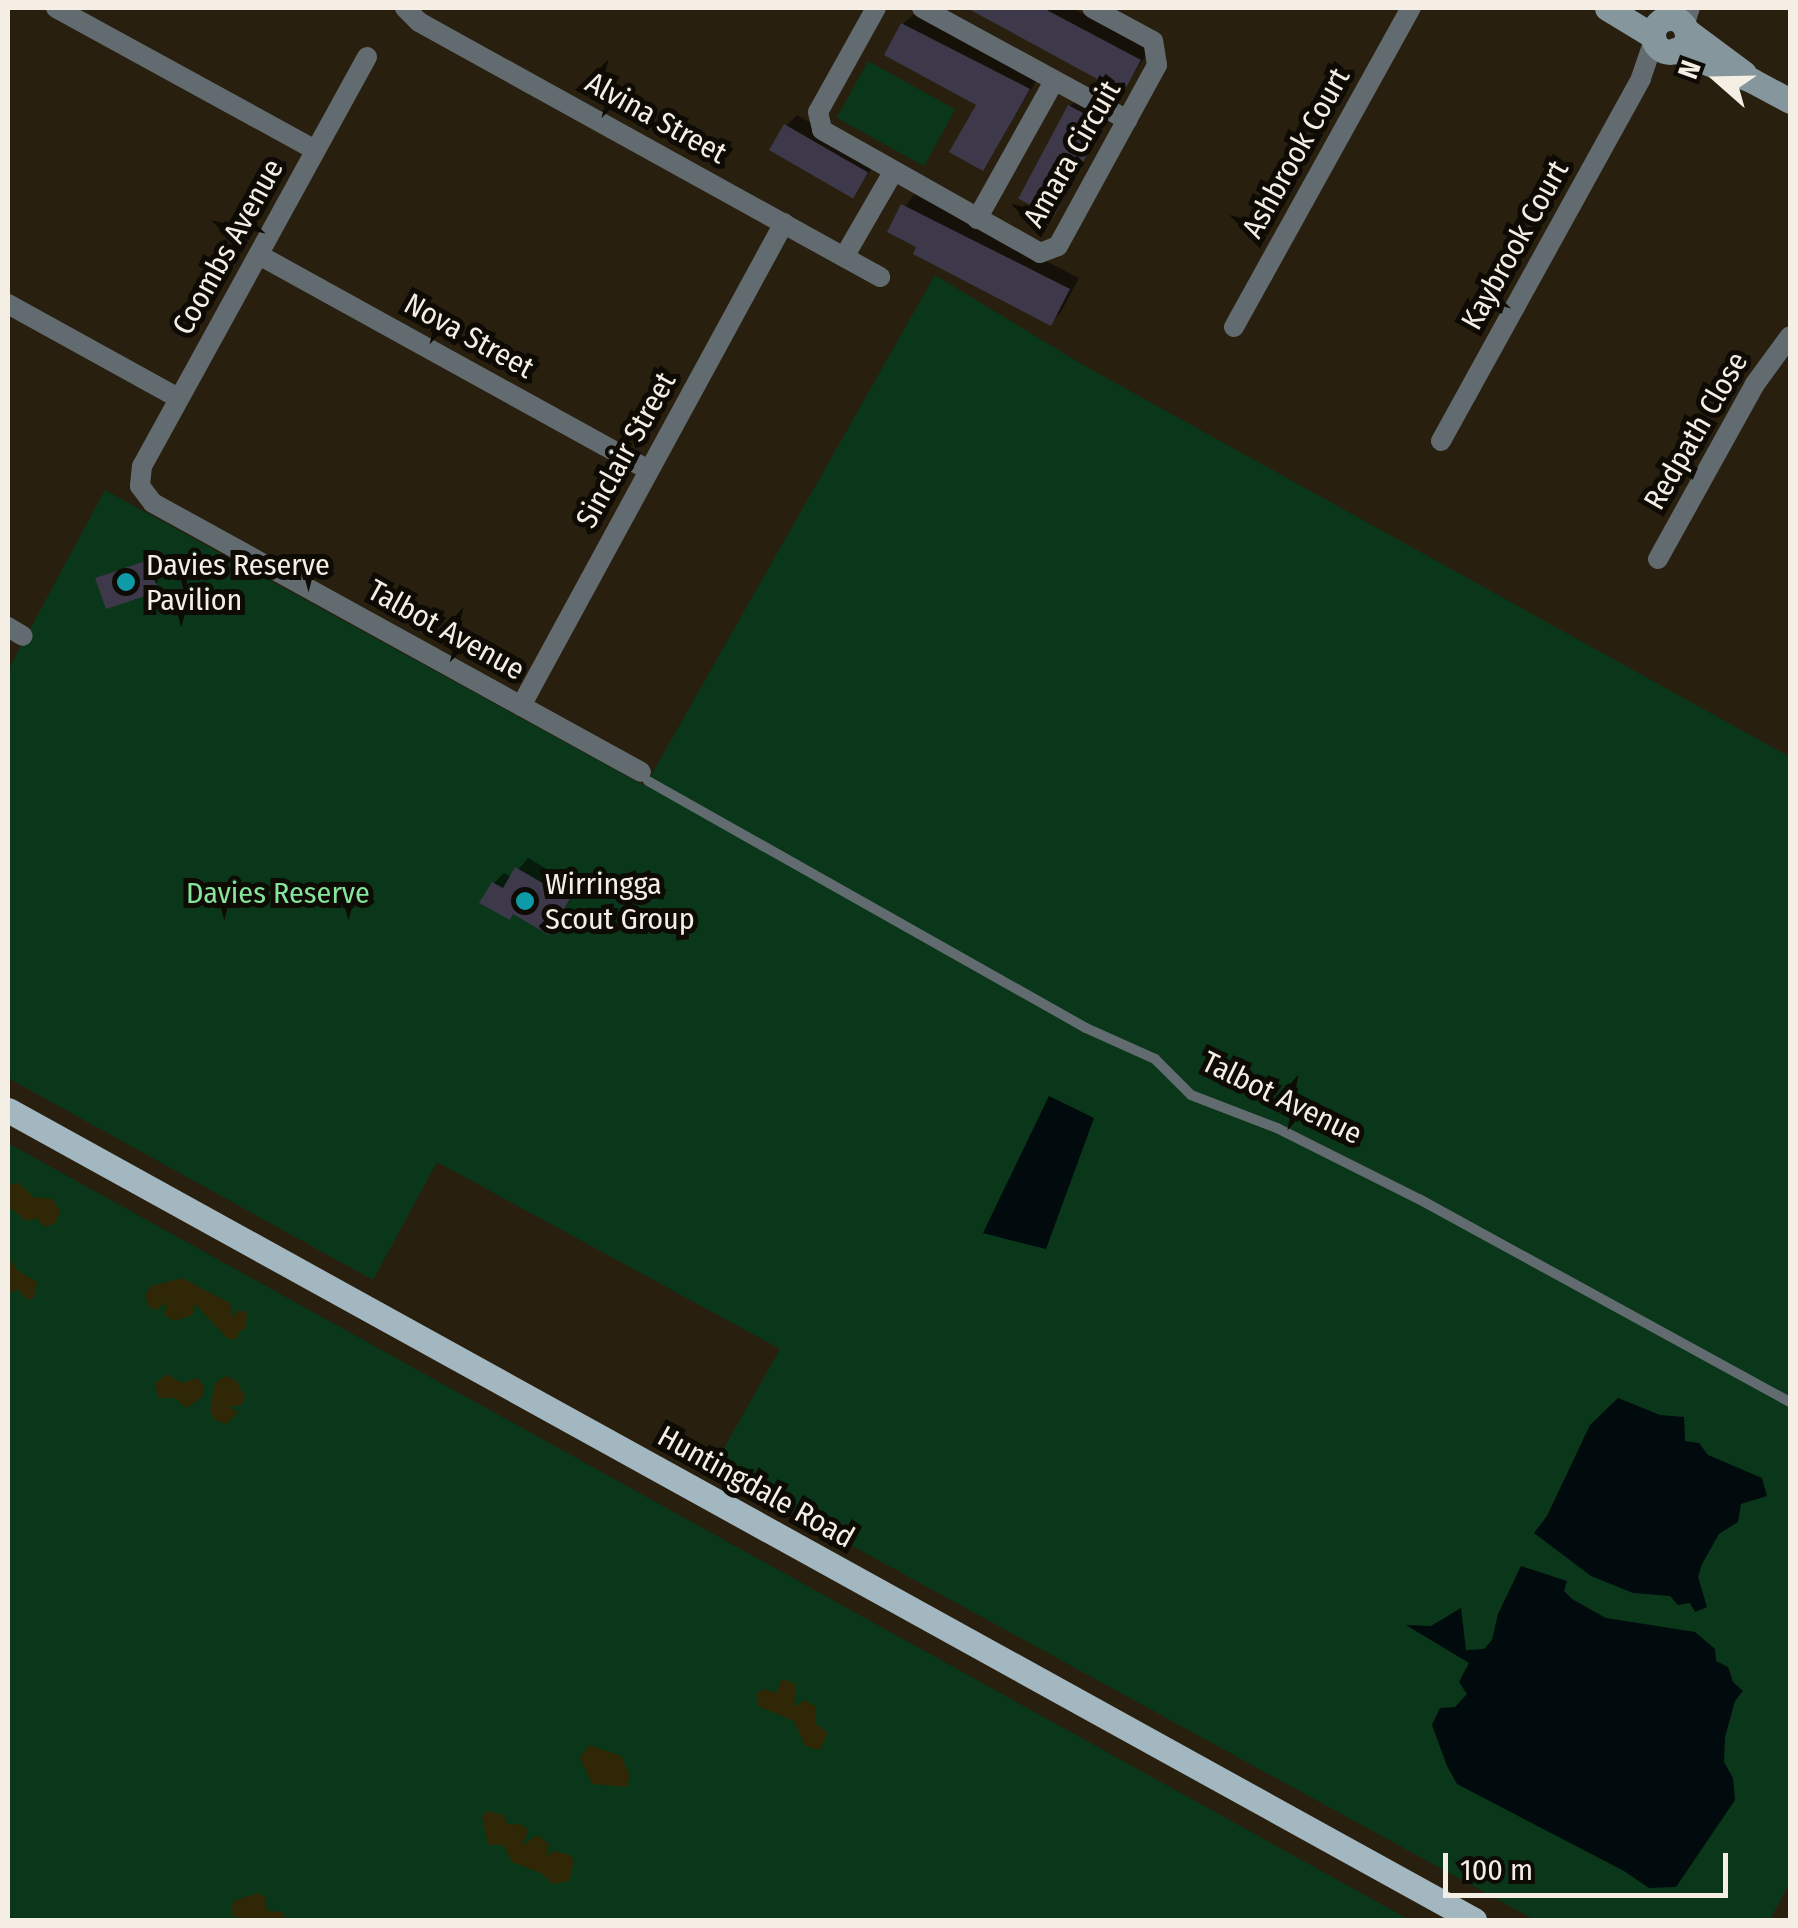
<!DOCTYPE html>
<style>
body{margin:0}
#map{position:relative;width:1798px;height:1928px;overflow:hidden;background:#281f0f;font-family:"Fira Sans Condensed",sans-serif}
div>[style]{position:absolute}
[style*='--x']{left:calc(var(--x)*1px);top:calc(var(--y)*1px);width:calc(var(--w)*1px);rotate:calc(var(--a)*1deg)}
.green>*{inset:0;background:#0a3619;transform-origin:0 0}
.sand>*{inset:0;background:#302706}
.water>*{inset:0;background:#010b0d}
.shadow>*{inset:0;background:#0007}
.building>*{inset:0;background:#3e394a;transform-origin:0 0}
.lane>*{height:10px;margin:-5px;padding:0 5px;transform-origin:5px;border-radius:5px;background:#626b6f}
.street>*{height:20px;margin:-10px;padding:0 10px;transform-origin:10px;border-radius:10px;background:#626b6f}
.secondary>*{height:25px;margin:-12.5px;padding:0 12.5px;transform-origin:12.5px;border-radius:12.5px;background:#86969d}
.secondary>.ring{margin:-12.5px;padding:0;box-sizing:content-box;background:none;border:25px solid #86969d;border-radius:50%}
.primary>*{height:25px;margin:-12.5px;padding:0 12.5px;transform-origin:12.5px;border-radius:12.5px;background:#a3b7c0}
.dots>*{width:28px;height:28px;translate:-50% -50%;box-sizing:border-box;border:5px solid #0e0a04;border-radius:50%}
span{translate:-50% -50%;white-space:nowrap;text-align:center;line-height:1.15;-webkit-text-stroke:10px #0e0a04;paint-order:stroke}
.street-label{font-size:30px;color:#f5eee4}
.poi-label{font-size:30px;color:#f5eee4}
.left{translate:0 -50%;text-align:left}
.park-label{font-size:30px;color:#85e59c}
.frame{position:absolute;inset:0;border:10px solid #f5eee4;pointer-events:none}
.north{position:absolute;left:1668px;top:30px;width:100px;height:100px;-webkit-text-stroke:8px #0e0a04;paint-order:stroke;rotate:290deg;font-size:28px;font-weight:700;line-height:40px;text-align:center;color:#f5eee4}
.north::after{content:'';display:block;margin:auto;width:35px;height:45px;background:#f5eee4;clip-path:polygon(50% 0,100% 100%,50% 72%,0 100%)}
.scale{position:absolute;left:1443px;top:1853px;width:285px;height:45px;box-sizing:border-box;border:5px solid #f5eee4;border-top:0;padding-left:12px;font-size:30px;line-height:35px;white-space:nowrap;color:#f5eee4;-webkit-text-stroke:8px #0e0a04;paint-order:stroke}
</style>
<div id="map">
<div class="green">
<i style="left:868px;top:61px;width:100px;height:65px;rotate:29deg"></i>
<i style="clip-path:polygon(935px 275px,1078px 362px,1790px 757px,1790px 1882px,1770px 1920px,1535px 1920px,712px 1469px,780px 1349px,437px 1162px,373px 1280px,8px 1078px,8px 670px,105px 490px,645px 786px)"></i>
<i style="clip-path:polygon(8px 1143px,1410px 1920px,8px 1920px)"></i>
</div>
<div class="sand">
<i style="clip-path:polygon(19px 1183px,33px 1197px,53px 1199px,60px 1212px,56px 1223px,45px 1227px,36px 1218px,26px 1221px,8px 1206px,8px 1185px)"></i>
<i style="clip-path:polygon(8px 1257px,17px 1270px,37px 1282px,34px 1298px,28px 1300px,17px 1289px,8px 1294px)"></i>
<i style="clip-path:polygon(182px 1278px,230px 1303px,232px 1317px,238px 1310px,247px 1312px,246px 1329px,239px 1331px,237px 1339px,228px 1339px,195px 1304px,192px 1315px,175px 1321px,164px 1315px,166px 1302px,157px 1310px,148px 1306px,145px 1295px,151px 1286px)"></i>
<i style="clip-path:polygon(167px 1374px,182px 1383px,197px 1378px,204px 1386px,203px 1396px,187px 1408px,175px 1398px,158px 1398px,155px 1383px)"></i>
<i style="clip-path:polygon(225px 1376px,236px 1380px,245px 1397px,241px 1405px,228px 1407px,238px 1412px,226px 1424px,215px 1420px,210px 1410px,215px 1383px)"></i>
<i style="clip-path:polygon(782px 1679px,796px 1684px,794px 1707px,805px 1700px,816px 1707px,815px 1723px,828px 1733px,820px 1750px,805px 1746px,794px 1721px,758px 1706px,756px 1694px,763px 1689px,776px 1693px)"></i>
<i style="clip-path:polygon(589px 1745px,621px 1756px,630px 1776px,626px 1787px,592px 1784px,580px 1758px)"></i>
<i style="clip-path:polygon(487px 1811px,503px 1815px,507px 1824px,523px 1825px,528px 1831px,522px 1846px,537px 1835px,549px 1844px,546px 1856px,554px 1851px,570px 1855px,574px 1861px,569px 1881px,552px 1884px,541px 1873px,512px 1862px,503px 1845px,488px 1845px,482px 1817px)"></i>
<i style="clip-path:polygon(258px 1893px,265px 1897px,267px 1911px,282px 1912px,286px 1920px,242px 1920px,231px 1915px,233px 1901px)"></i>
</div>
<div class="water">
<i style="clip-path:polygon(1049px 1096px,1094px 1118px,1046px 1249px,983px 1233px)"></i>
<i style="clip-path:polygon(1618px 1398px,1660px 1415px,1684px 1417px,1685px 1441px,1699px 1443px,1708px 1455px,1762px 1478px,1767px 1496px,1741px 1504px,1738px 1522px,1719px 1534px,1702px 1564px,1698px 1577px,1707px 1607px,1695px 1612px,1690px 1603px,1678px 1605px,1670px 1596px,1633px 1593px,1591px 1576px,1534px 1533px,1547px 1516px,1590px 1425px)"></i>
<i style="clip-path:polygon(1521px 1566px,1567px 1581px,1564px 1591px,1572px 1599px,1606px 1618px,1695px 1632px,1715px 1649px,1716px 1661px,1728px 1667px,1733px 1682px,1743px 1691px,1735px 1701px,1725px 1737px,1724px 1762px,1733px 1778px,1735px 1800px,1676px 1887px,1649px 1888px,1624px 1871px,1457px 1784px,1447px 1766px,1432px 1725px,1440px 1708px,1455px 1707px,1467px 1694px,1459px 1682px,1469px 1663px,1406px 1625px,1431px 1626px,1461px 1608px,1466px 1650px,1484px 1649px,1492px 1640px,1498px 1614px)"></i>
</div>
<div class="shadow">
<i style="clip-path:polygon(972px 8px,1072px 8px,1150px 49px,1123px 90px)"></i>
<i style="clip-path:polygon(914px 14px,1038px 78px,982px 168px,980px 104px,903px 24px)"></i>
<i style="clip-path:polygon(1081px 96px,1111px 113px,1050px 213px,1070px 106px)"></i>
<i style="clip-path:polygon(797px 115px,877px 161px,854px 194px,786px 126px)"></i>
<i style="clip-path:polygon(914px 194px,1079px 278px,1061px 312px,1051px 322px,890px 231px)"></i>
<i style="clip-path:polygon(148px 560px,158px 581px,150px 591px,101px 576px)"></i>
<i style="clip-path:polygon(528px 858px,579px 888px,548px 932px,494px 883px,504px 873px,512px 877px)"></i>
</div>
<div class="building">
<i style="clip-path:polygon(967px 8px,1043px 8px,1141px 60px,1123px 93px)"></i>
<i style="clip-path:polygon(901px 23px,1030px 89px,983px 171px,949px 152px,976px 105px,884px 55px)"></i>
<i style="left:1068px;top:105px;width:40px;height:106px;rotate:28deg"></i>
<i style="left:784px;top:124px;width:97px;height:30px;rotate:30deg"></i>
<i style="clip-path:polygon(901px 204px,1070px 289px,1051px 326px,913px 254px,916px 247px,887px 232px)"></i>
<i style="clip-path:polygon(145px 561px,157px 586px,150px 588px,151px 594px,106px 609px,95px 578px)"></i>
<i style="clip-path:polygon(515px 867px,570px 899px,549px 935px,513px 914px,510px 920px,479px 903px,492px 882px,503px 888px)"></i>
</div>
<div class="lane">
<i style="--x:648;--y:781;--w:503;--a:29.42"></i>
<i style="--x:1086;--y:1028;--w:76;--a:24.2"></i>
<i style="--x:1155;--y:1059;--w:51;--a:45"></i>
<i style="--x:1191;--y:1095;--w:92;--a:21"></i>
<i style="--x:1277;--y:1128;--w:159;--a:26.6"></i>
<i style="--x:1419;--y:1199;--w:423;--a:28.7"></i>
</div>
<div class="street">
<i style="--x:56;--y:8;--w:295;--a:28.7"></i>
<i style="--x:405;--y:8;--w:20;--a:45"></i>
<i style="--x:419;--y:22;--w:527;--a:28.95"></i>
<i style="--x:876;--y:8;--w:119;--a:119.1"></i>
<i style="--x:818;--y:112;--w:18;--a:77"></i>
<i style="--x:822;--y:130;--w:250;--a:29.4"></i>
<i style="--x:1040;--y:253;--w:19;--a:-21"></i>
<i style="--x:1058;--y:246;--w:206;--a:-61.3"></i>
<i style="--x:1157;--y:65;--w:24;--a:-99"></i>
<i style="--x:1153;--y:41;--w:69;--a:-151.6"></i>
<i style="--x:922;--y:8;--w:234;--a:28.6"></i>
<i style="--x:1684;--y:26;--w:19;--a:-72"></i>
<i style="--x:367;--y:57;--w:467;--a:118.8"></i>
<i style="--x:142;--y:466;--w:20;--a:96"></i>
<i style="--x:140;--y:486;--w:21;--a:53"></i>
<i style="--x:153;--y:503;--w:557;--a:28.86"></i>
<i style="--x:977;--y:219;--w:158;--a:-60.8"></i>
<i style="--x:259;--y:255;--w:445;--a:28.9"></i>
<i style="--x:844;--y:257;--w:98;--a:-60"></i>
<i style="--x:8;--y:304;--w:194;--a:28.9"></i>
<i style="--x:1234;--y:327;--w:365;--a:-61"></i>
<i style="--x:1441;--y:441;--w:414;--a:-61.1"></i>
<i style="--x:1641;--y:78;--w:39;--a:-71"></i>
<i style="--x:1658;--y:559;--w:200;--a:-61"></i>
<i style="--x:1755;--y:384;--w:59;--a:-53.9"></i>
<i style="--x:8;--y:627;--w:17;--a:31"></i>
<i style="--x:521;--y:706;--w:550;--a:-61.43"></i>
</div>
<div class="secondary">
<i style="--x:1607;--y:8;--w:54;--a:31.3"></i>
<i class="ring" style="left:1653px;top:18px;width:9px;height:9px"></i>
<i style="--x:1686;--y:30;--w:72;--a:36.6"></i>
<i style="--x:1675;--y:50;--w:82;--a:21.5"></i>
<i style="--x:1751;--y:80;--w:44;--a:28.3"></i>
</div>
<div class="primary">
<i style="--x:8;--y:1110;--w:1675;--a:28.92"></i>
</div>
<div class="dots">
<i style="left:126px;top:582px;background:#0f9aa8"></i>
<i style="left:525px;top:901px;background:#0f9aa8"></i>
</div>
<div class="street-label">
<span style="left:656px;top:118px;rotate:29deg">Alvina Street</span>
<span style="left:1296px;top:153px;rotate:-61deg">Ashbrook Court</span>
<span style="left:1072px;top:154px;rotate:-60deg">Amara Circuit</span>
<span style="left:1515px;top:245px;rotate:-61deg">Kaybrook Court</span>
<span style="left:228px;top:247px;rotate:-61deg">Coombs Avenue</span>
<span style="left:469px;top:336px;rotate:29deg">Nova Street</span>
<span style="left:1696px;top:431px;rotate:-60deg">Redpath Close</span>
<span style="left:626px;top:450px;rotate:-61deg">Sinclair Street</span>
<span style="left:446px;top:630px;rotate:29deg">Talbot Avenue</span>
<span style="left:1282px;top:1098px;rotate:26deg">Talbot Avenue</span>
<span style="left:756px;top:1487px;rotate:29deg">Huntingdale Road</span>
</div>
<div class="poi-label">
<span class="left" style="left:146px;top:582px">Davies Reserve<br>Pavilion</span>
<span class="left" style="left:545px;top:901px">Wirringga<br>Scout Group</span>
</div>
<div class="park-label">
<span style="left:278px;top:893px">Davies Reserve</span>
</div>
<div class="frame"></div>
<div class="north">N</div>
<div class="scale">100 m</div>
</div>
